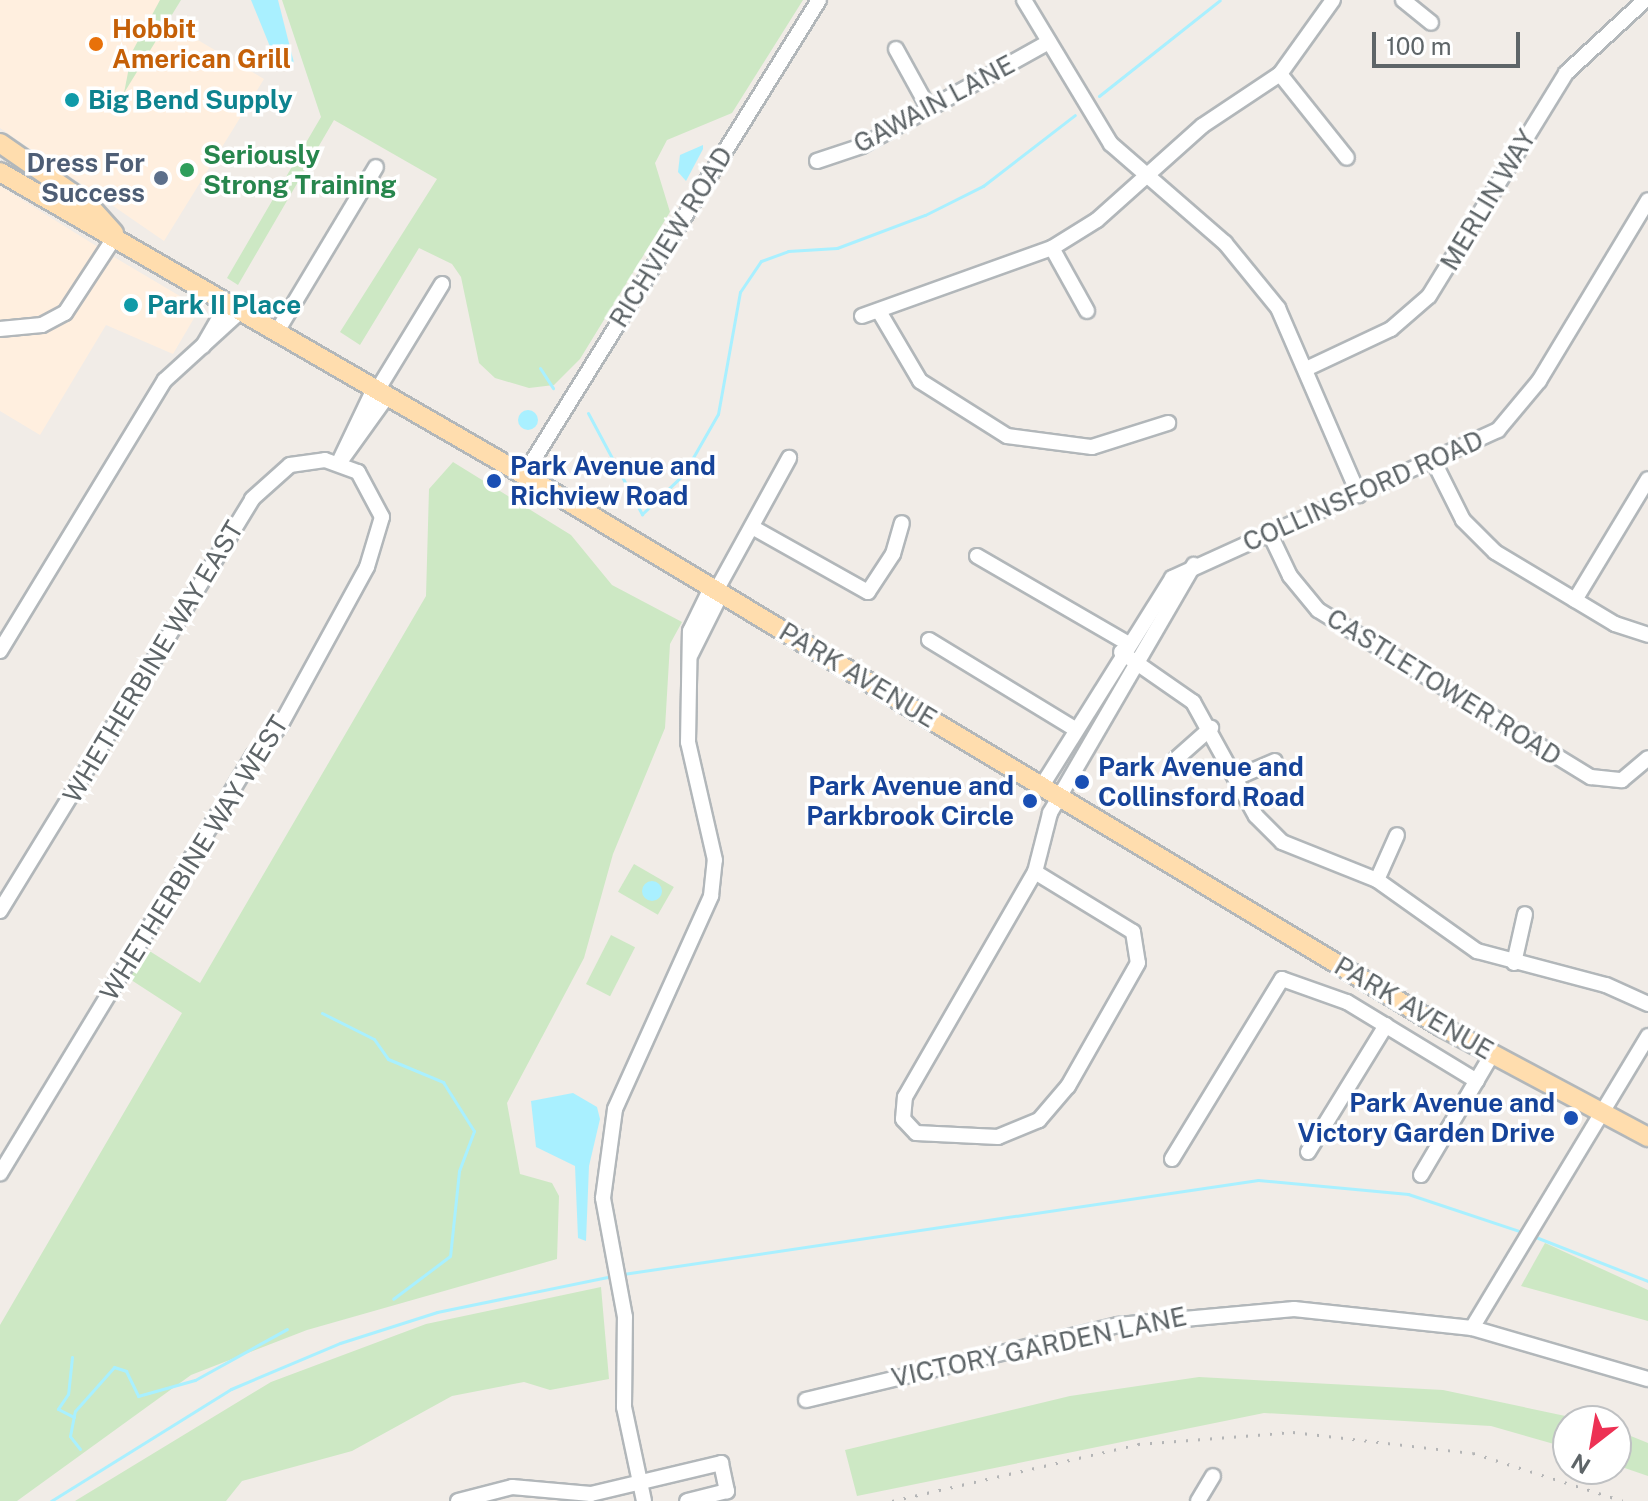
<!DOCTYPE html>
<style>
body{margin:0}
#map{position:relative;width:1648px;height:1501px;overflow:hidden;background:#f1ece7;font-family:"Public Sans",sans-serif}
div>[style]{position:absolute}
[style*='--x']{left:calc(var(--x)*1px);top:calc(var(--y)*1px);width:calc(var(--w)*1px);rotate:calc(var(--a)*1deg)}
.commercial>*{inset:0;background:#ffefdf}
.green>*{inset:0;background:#cde8c4;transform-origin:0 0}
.water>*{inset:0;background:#a9f0ff}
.round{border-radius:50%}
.stream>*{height:3px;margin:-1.5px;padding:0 1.5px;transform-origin:1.5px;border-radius:1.5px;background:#a9f0ff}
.roads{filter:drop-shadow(2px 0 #b2b7ba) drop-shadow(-2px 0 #b2b7ba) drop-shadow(0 2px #b2b7ba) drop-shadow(0 -2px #b2b7ba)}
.minor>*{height:14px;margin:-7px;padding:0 7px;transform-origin:7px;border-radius:7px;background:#fff}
.major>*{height:18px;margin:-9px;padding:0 9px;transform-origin:9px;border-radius:9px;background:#ffddae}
.rail>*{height:3px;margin-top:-1.5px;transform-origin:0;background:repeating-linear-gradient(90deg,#b4b5b6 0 2px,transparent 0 12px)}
.dots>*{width:22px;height:22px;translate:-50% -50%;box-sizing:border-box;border:4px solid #fff;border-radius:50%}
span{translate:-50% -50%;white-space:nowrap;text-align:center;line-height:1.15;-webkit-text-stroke:7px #fff;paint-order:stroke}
.food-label{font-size:26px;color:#c56008;font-weight:700}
.left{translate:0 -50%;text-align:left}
.culture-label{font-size:26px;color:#0d838f;font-weight:700}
.street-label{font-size:26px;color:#5e6568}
.leisure-label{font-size:26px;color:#27864d;font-weight:700}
.service-label{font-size:26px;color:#4e5e75;font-weight:700}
.right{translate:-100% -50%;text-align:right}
.transit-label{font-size:26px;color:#164399;font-weight:700}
.north{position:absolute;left:1552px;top:1405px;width:80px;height:80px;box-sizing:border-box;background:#fff;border:2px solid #bfc1c3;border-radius:50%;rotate:211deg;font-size:22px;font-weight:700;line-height:32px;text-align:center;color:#5e6568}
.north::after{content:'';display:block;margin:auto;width:28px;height:36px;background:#ed3154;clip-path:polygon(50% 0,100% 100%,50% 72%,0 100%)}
.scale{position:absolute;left:1372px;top:32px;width:148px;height:36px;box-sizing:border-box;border:4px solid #5e6568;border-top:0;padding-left:10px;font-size:24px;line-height:28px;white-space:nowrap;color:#5e6568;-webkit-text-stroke:6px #fff;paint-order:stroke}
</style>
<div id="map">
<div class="commercial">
<i style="clip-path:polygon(0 0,164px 0,157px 16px,264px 79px,164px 241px,0 128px)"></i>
<i style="clip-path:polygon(0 186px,98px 247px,53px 314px,20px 324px,0 320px)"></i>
<i style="clip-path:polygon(114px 257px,200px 308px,173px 354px,106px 325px,40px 435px,0 411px,0 336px,65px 323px)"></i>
</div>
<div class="green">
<i style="clip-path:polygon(160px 0,181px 0,124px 93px,132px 52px)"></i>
<i style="clip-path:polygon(282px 0,803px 0,732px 113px,667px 140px,655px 163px,670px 212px,580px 359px,554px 385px,529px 388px,495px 378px,479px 363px,461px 277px,452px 264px,419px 248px,360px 345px,340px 332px,437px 179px,334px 120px,238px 285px,227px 278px,321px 117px)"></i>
<i style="clip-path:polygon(453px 462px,571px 535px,612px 585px,682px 622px,670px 644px,665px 728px,613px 854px,584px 958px,507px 1103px,520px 1174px,552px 1183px,559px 1196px,557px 1259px,307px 1330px,191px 1375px,17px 1501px,0 1501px,0 1325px,182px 1013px,122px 974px,140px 945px,200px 983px,426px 596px,429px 489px)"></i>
<i style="left:634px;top:864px;width:46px;height:32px;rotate:30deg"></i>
<i style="left:611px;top:935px;width:27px;height:55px;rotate:27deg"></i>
<i style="clip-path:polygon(1545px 1243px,1648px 1290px,1648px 1321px,1521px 1286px)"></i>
<i style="clip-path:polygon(601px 1287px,609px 1379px,550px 1390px,524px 1382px,452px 1396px,352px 1451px,242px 1481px,226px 1501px,75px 1501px,271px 1382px,426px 1324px)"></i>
<i style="clip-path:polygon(1199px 1377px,1443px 1390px,1589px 1421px,1568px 1421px,1568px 1448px,1491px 1426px,1264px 1413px,857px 1496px,845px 1450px,1070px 1396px)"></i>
<i style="clip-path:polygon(1616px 1430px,1648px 1443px,1648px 1476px,1616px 1465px)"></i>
</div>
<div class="water">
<i style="clip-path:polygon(251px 0,278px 0,294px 63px,271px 49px)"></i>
<i style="clip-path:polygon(703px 145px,703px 149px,686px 181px,678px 172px,680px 155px)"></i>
<i class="round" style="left:518px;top:410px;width:20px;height:20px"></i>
<i class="round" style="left:642px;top:881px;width:20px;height:20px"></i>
<i style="clip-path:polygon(573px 1093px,597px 1107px,600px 1119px,589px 1166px,586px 1241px,578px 1238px,575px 1166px,536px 1147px,531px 1101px)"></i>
</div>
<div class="stream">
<i style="--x:1099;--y:96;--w:154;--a:-38.4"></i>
<i style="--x:540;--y:368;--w:24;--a:57"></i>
<i style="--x:588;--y:413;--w:115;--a:61.9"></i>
<i style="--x:642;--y:514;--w:57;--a:-43.6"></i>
<i style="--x:683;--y:475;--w:70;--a:-60.2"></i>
<i style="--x:718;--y:414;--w:124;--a:-79.8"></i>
<i style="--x:740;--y:292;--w:37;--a:-56"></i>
<i style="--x:761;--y:261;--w:29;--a:-20"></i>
<i style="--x:788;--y:251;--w:49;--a:-3.5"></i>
<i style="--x:837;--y:248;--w:94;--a:-20.6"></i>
<i style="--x:925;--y:215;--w:65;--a:-26.6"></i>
<i style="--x:983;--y:186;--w:116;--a:-37.7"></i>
<i style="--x:322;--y:1013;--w:58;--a:26.6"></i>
<i style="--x:374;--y:1039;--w:24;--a:55"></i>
<i style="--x:388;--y:1059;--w:60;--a:22.7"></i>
<i style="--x:443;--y:1082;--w:58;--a:57.7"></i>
<i style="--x:474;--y:1131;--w:43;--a:110.6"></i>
<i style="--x:459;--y:1171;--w:85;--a:96"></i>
<i style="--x:450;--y:1256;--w:71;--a:143"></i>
<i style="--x:1533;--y:1236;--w:123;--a:21.4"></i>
<i style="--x:623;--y:1274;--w:642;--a:-8.42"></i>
<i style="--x:1258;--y:1180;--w:151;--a:5.3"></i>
<i style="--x:1408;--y:1194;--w:123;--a:18.4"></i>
<i style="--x:72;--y:1357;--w:37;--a:96"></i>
<i style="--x:68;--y:1394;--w:18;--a:124"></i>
<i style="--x:58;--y:1409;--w:18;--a:27"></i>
<i style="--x:80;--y:1449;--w:16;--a:-128"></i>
<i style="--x:70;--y:1436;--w:25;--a:-79"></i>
<i style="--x:75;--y:1411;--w:59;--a:-48.4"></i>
<i style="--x:114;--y:1367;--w:13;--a:18"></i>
<i style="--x:126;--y:1371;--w:28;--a:64"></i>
<i style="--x:138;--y:1396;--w:59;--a:-15.7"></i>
<i style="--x:195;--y:1380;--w:105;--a:-29"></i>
<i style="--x:51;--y:1501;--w:212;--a:-31.9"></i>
<i style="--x:231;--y:1389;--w:118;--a:-22.9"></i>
<i style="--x:340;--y:1343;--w:102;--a:-17.7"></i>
<i style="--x:437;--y:1312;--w:179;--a:-11.6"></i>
</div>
<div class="roads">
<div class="minor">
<i style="--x:1024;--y:0;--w:168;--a:58.9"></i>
<i style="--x:1111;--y:144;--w:151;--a:41"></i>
<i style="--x:1225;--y:243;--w:84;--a:50.8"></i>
<i style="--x:1278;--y:308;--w:204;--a:66.6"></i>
<i style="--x:1403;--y:0;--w:36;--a:39"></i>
<i style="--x:896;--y:49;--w:68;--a:61.2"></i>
<i style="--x:1280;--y:74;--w:107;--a:51.4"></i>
<i style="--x:817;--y:161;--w:47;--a:-18.4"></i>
<i style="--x:862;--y:146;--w:214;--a:-29.1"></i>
<i style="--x:1052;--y:248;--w:72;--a:60.9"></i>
<i style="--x:880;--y:313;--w:79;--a:59.5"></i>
<i style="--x:920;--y:381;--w:103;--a:32.3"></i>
<i style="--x:1007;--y:436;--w:86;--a:7.4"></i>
<i style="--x:1092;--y:447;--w:80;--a:-17.5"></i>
<i style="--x:862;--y:316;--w:202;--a:-19.7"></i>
<i style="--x:1052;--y:248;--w:53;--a:-31.9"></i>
<i style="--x:1097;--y:220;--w:141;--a:-41.8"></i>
<i style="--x:1202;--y:126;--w:94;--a:-33.7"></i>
<i style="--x:1280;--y:74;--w:91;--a:-54.4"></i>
<i style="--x:0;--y:329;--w:42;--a:-5.4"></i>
<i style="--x:42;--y:325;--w:26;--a:-28"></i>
<i style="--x:65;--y:313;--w:93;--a:-56.8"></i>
<i style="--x:278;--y:330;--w:190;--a:-59"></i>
<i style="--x:203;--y:346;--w:52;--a:-60"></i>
<i style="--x:1306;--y:369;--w:94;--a:-25.2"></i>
<i style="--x:1391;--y:329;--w:50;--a:-41"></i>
<i style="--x:1429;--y:296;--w:262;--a:-58.4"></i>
<i style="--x:1566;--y:73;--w:108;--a:-42.7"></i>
<i style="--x:378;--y:389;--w:123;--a:-58.6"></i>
<i style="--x:339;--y:462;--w:83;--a:-64.4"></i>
<i style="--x:340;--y:462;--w:82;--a:-54.4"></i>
<i style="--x:1434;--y:462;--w:65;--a:63.4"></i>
<i style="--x:1463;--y:520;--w:45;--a:45"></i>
<i style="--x:1495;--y:552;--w:140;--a:31"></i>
<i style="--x:1615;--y:624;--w:35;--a:18"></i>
<i style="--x:524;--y:475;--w:559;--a:-58.16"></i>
<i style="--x:752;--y:527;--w:133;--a:29.3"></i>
<i style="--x:868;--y:592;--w:45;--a:-56.7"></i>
<i style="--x:893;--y:554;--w:32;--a:-74"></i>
<i style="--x:1269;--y:532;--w:49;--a:64.5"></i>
<i style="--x:1290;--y:576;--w:44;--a:50.5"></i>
<i style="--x:1318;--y:610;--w:320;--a:31.5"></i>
<i style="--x:1591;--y:777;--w:31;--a:6"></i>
<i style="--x:1622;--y:780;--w:34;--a:-40"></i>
<i style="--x:977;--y:556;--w:173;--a:30.1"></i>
<i style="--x:716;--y:591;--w:152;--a:-61.2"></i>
<i style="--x:1575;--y:600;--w:141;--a:-58.9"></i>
<i style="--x:929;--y:640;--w:171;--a:31.4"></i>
<i style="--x:0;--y:651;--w:317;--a:-58.7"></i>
<i style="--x:165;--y:380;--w:105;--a:-42.3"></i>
<i style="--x:1121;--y:652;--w:88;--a:34.8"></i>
<i style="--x:1193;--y:702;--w:130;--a:61.1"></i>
<i style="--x:1256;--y:816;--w:37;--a:45"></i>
<i style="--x:1282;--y:842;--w:102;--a:21.8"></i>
<i style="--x:1377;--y:880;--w:123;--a:35.4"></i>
<i style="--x:1477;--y:951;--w:133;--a:14.8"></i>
<i style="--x:1606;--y:985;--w:46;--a:24.3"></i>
<i style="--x:691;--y:654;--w:67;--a:-63.4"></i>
<i style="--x:1176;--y:759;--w:47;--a:-41.5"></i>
<i style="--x:1238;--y:777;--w:40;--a:-23.4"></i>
<i style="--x:1043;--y:784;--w:243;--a:-57.9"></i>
<i style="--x:1172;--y:578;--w:358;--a:-24.4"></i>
<i style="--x:1498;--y:430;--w:64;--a:-50.1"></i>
<i style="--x:1539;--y:381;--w:211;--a:-58.9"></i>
<i style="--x:1035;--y:872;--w:115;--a:31.5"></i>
<i style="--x:1133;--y:932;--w:31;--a:81"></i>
<i style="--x:1138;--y:963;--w:142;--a:119.6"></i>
<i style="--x:1068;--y:1086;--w:45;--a:130.5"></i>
<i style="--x:1039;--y:1120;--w:44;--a:157.5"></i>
<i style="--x:998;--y:1137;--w:82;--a:-177.2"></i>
<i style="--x:916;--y:1133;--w:19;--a:-133"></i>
<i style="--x:903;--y:1119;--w:22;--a:-85"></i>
<i style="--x:905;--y:1097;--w:260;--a:-60"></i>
<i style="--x:1035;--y:872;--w:61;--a:-75.7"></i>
<i style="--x:1050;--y:813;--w:287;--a:-59.9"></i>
<i style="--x:1377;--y:880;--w:49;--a:-66"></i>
<i style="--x:0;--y:911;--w:483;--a:-58.5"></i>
<i style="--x:252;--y:499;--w:51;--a:-41.8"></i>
<i style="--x:290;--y:465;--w:35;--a:-8"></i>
<i style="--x:325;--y:460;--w:35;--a:20"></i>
<i style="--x:358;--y:472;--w:51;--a:61.9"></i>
<i style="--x:382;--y:517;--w:52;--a:106.7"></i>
<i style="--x:367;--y:567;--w:181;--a:118.7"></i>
<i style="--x:280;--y:726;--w:40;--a:132"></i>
<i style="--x:253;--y:756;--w:488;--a:121.2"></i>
<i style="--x:1514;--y:963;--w:50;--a:-77.3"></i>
<i style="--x:1308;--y:1152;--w:149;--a:-58.4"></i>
<i style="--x:1172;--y:1159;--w:211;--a:-58.6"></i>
<i style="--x:1282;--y:979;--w:69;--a:19.5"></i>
<i style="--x:1347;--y:1002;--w:152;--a:31.3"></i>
<i style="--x:1421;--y:1175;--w:142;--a:-59.5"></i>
<i style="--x:1472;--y:1328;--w:341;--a:-58.9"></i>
<i style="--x:806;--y:1400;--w:321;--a:-13.5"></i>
<i style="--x:1118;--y:1325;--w:177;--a:-5.2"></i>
<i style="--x:1294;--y:1309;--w:179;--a:6.1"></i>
<i style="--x:1472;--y:1328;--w:183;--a:16.2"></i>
<i style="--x:458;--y:1501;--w:56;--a:-14.5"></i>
<i style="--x:512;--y:1487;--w:79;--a:5.1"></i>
<i style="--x:591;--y:1494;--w:134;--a:-13.4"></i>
<i style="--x:721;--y:1463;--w:29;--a:78"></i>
<i style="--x:727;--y:1491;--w:41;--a:166"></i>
<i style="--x:644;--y:1501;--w:96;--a:-102"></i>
<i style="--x:624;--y:1407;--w:90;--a:-89.4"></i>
<i style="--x:625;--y:1317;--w:121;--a:-100.5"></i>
<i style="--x:603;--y:1198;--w:90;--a:-82.3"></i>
<i style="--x:615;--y:1109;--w:234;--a:-65.7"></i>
<i style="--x:711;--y:896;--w:36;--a:-84"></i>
<i style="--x:715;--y:860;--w:121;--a:-102.9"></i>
<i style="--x:688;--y:742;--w:111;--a:-89"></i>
<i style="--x:690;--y:631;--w:48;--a:-64"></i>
<i style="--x:1198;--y:1501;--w:29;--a:-59"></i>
</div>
<div class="major">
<i style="--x:0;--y:143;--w:107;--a:34.7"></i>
<i style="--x:88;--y:204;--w:39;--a:48"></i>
<i style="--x:0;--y:172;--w:605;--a:30.04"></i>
<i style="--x:524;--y:475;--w:1071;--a:31.02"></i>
<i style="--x:1442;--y:1027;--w:234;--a:28.1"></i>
</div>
</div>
<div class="rail">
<i style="--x:892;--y:1501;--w:253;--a:-13"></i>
<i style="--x:1138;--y:1444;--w:155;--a:-4.4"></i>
<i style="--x:1293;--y:1432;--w:181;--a:6.7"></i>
<i style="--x:1473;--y:1453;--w:157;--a:17.7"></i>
</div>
<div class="dots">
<i style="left:96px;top:44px;background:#e8710a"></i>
<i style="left:72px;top:100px;background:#0f9aa8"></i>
<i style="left:187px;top:170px;background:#2e9e5b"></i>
<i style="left:161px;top:178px;background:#5c6f8a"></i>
<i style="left:131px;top:305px;background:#0f9aa8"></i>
<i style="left:494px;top:481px;background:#1a4fb4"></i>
<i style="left:1082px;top:782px;background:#1a4fb4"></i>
<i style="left:1030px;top:801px;background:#1a4fb4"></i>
<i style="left:1571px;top:1118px;background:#1a4fb4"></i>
</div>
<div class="food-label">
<span class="left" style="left:112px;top:44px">Hobbit<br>American Grill</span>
</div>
<div class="culture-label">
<span class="left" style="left:88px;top:100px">Big Bend Supply</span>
<span class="left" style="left:147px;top:305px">Park II Place</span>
</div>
<div class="street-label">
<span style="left:934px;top:104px;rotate:-28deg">GAWAIN LANE</span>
<span style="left:1488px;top:200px;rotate:-59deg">MERLIN WAY</span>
<span style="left:671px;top:237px;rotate:-58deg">RICHVIEW ROAD</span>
<span style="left:1363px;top:491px;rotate:-24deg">COLLINSFORD ROAD</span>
<span style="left:153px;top:662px;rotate:-59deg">WHETHERBINE WAY EAST</span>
<span style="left:858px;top:675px;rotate:31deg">PARK AVENUE</span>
<span style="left:1444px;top:687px;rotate:32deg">CASTLETOWER ROAD</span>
<span style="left:194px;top:858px;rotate:-58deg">WHETHERBINE WAY WEST</span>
<span style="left:1414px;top:1008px;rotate:30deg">PARK AVENUE</span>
<span style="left:1039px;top:1347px;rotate:-12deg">VICTORY GARDEN LANE</span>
</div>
<div class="leisure-label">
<span class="left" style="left:203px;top:170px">Seriously<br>Strong Training</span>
</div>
<div class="service-label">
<span class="right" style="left:145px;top:178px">Dress For<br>Success</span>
</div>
<div class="transit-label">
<span class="left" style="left:510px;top:481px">Park Avenue and<br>Richview Road</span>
<span class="left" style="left:1098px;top:782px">Park Avenue and<br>Collinsford Road</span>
<span class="right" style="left:1014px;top:801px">Park Avenue and<br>Parkbrook Circle</span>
<span class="right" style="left:1555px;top:1118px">Park Avenue and<br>Victory Garden Drive</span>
</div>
<div class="north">N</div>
<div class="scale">100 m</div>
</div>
